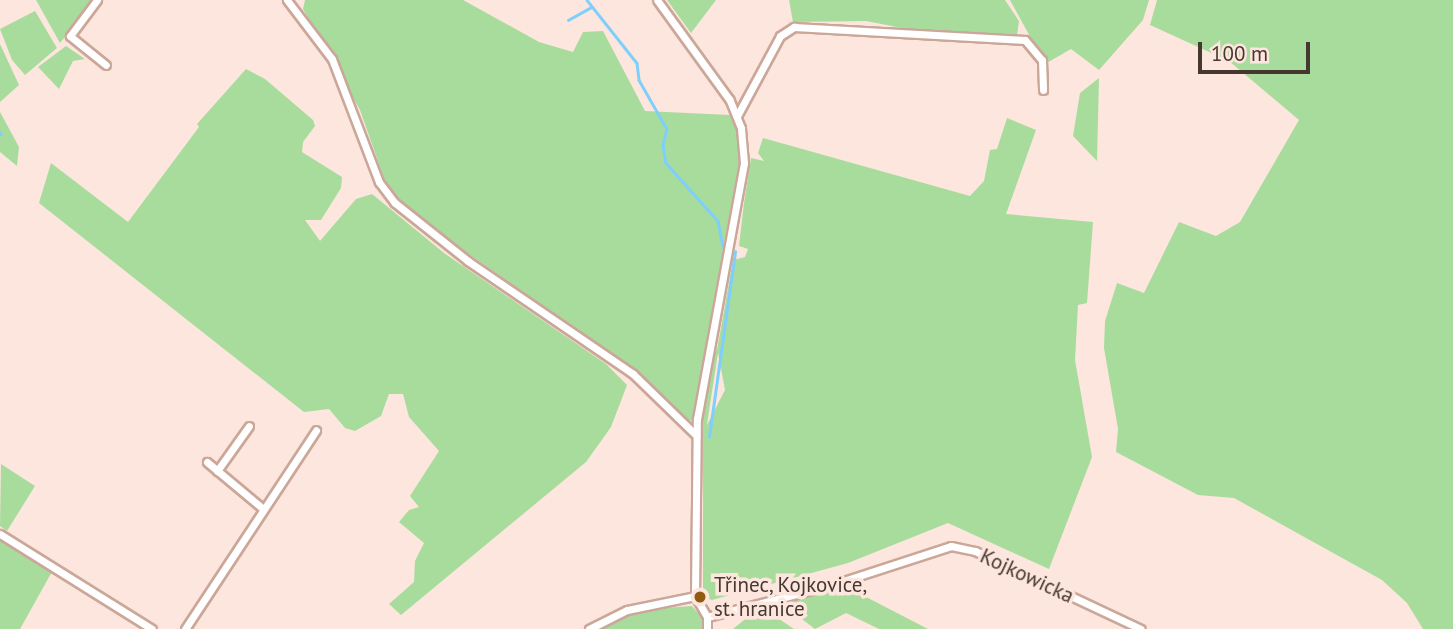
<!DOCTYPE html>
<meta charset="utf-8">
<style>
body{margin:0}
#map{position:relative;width:1453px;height:629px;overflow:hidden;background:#fde6dd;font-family:"PT Sans",sans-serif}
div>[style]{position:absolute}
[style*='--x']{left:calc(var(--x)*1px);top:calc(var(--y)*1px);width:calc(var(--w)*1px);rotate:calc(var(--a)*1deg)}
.green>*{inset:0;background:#a8dc9d}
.stream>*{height:2.5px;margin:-1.25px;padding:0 1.25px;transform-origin:1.25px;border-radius:1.25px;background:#7ecffc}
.roads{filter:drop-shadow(2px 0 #cba799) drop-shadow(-2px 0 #cba799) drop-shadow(0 2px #cba799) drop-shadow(0 -2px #cba799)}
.minor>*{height:7px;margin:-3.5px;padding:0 3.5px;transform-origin:3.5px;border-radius:3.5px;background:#fff}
.dots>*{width:19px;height:19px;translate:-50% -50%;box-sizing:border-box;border:4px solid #fde6dd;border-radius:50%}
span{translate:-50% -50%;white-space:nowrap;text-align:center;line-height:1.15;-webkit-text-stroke:7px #fde6dd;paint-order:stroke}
.street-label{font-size:21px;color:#463731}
.poi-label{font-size:21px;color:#463731}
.left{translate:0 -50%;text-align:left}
.scale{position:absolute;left:1198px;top:42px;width:112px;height:32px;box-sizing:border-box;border:4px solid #463731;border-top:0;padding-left:9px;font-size:21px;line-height:24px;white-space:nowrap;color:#463731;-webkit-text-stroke:5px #fde6dd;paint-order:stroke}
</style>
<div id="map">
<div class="green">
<i style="clip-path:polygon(36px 0,96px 0,60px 43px)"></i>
<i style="clip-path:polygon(evenodd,305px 0,463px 0,539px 42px,573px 52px,583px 32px,603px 31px,645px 111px,730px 115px,737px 130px,739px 163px,707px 337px,717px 350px,733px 260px,745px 257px,748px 249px,739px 246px,744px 203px,751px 158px,764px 161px,758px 153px,763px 138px,970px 196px,984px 181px,990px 150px,997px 149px,1007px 118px,1036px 130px,1006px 214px,1093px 222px,1087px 303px,1078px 305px,1075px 360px,1092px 457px,1049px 569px,948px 523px,848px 563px,712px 600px,703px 597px,703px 416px,686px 422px,602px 347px,430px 227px,398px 198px,387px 187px,360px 110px,303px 9px,305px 0,718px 353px,725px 390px,707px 425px,707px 424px,718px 353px)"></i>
<i style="clip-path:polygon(667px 0,716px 0,691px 33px)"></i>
<i style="clip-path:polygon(789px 0,1005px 0,1019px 21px,1017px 35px,1010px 36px,907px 29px,866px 21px,793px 22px)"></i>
<i style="clip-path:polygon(1010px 0,1149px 0,1143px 20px,1099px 70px,1071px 49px,1045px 64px)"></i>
<i style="clip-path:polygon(1157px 0,1453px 0,1453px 629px,1423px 629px,1407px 603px,1382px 580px,1234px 498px,1198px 495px,1116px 452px,1118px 429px,1104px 348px,1105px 321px,1117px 283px,1144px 293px,1179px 222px,1216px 236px,1240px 222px,1299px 120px,1229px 61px,1150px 25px)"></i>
<i style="clip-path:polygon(35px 11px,57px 48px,25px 75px,12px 60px,0 29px)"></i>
<i style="clip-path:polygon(0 44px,19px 85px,0 102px)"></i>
<i style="clip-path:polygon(66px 46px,85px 59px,73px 61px,59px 89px,38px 67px)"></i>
<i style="clip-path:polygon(246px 69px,265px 79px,313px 120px,315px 126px,303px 142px,302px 152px,342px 177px,341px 188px,321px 220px,305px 220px,320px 241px,356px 199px,372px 194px,444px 253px,606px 364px,627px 385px,611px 427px,586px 462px,401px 615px,389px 604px,414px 582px,415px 561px,424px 543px,399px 522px,409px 510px,419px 507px,410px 496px,439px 451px,409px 417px,403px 394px,389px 394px,381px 416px,355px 431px,345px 428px,329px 409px,304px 412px,39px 203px,51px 163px,128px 222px,199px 127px,197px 124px)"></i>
<i style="clip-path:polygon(1099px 78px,1097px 161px,1073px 136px,1080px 93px)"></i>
<i style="clip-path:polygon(0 112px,19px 147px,17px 166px,0 152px)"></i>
<i style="clip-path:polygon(1px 464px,35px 486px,7px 531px,0 526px)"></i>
<i style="clip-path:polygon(0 539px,53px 570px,20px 629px,0 629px)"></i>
<i style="clip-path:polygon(843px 585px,928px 629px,879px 629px,846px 613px,815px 629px,781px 603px)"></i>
<i style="clip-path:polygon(692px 606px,702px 618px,703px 629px,594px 629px,637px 610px)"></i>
<i style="clip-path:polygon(766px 610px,794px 629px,733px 629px,755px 611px)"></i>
</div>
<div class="stream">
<i style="--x:587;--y:0;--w:80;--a:51.6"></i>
<i style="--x:637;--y:63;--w:17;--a:83"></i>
<i style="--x:639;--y:80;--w:56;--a:60.3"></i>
<i style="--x:667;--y:129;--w:16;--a:104"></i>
<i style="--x:663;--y:145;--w:18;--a:81"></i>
<i style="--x:666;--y:163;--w:78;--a:48.1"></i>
<i style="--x:718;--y:221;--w:25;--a:79"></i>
<i style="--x:568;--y:20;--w:26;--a:-29"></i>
<i style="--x:0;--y:132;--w:2;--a:63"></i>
<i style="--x:709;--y:437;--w:187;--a:-82"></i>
</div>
<div class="roads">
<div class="minor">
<i style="--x:97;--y:0;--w:45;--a:126.9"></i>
<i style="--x:70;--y:36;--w:46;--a:38.9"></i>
<i style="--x:287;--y:0;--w:74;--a:52.7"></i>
<i style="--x:332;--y:59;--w:132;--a:69.1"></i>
<i style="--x:379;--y:182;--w:26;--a:53"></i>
<i style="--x:395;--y:203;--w:93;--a:38.5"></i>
<i style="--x:468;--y:261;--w:200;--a:34.4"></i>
<i style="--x:633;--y:374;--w:88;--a:44.1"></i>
<i style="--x:737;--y:116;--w:91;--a:-61.7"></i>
<i style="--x:780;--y:36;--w:17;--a:-33"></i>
<i style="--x:794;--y:27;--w:231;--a:3.2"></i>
<i style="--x:1025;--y:40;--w:26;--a:50"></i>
<i style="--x:1042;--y:60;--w:30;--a:88"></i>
<i style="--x:207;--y:462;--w:72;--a:39.9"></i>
<i style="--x:217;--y:471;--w:55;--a:-54.6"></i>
<i style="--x:0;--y:534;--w:179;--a:32"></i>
<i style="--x:695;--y:596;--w:24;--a:60"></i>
<i style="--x:707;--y:617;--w:12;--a:90"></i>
<i style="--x:707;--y:617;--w:125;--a:-14.4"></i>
<i style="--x:828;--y:586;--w:129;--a:-18"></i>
<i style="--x:951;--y:546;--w:25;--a:12"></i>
<i style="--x:975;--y:551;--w:183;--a:25.2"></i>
<i style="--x:185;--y:629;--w:238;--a:-56.6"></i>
<i style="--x:589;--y:629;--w:42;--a:-26.6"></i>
<i style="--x:627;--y:610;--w:69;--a:-11.6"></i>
<i style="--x:695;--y:596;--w:177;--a:-89.4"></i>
<i style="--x:697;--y:419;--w:260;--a:-79.6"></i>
<i style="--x:744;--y:163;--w:35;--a:-95"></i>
<i style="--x:741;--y:128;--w:31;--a:-112"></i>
<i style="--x:729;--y:99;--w:122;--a:-126"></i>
</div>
</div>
<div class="dots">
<i style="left:700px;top:597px;background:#905a0f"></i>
</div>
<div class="street-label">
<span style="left:1027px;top:576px;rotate:25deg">Kojkowicka</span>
</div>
<div class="poi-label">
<span class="left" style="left:714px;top:597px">Třinec, Kojkovice,<br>st. hranice</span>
</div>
<div class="scale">100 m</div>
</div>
